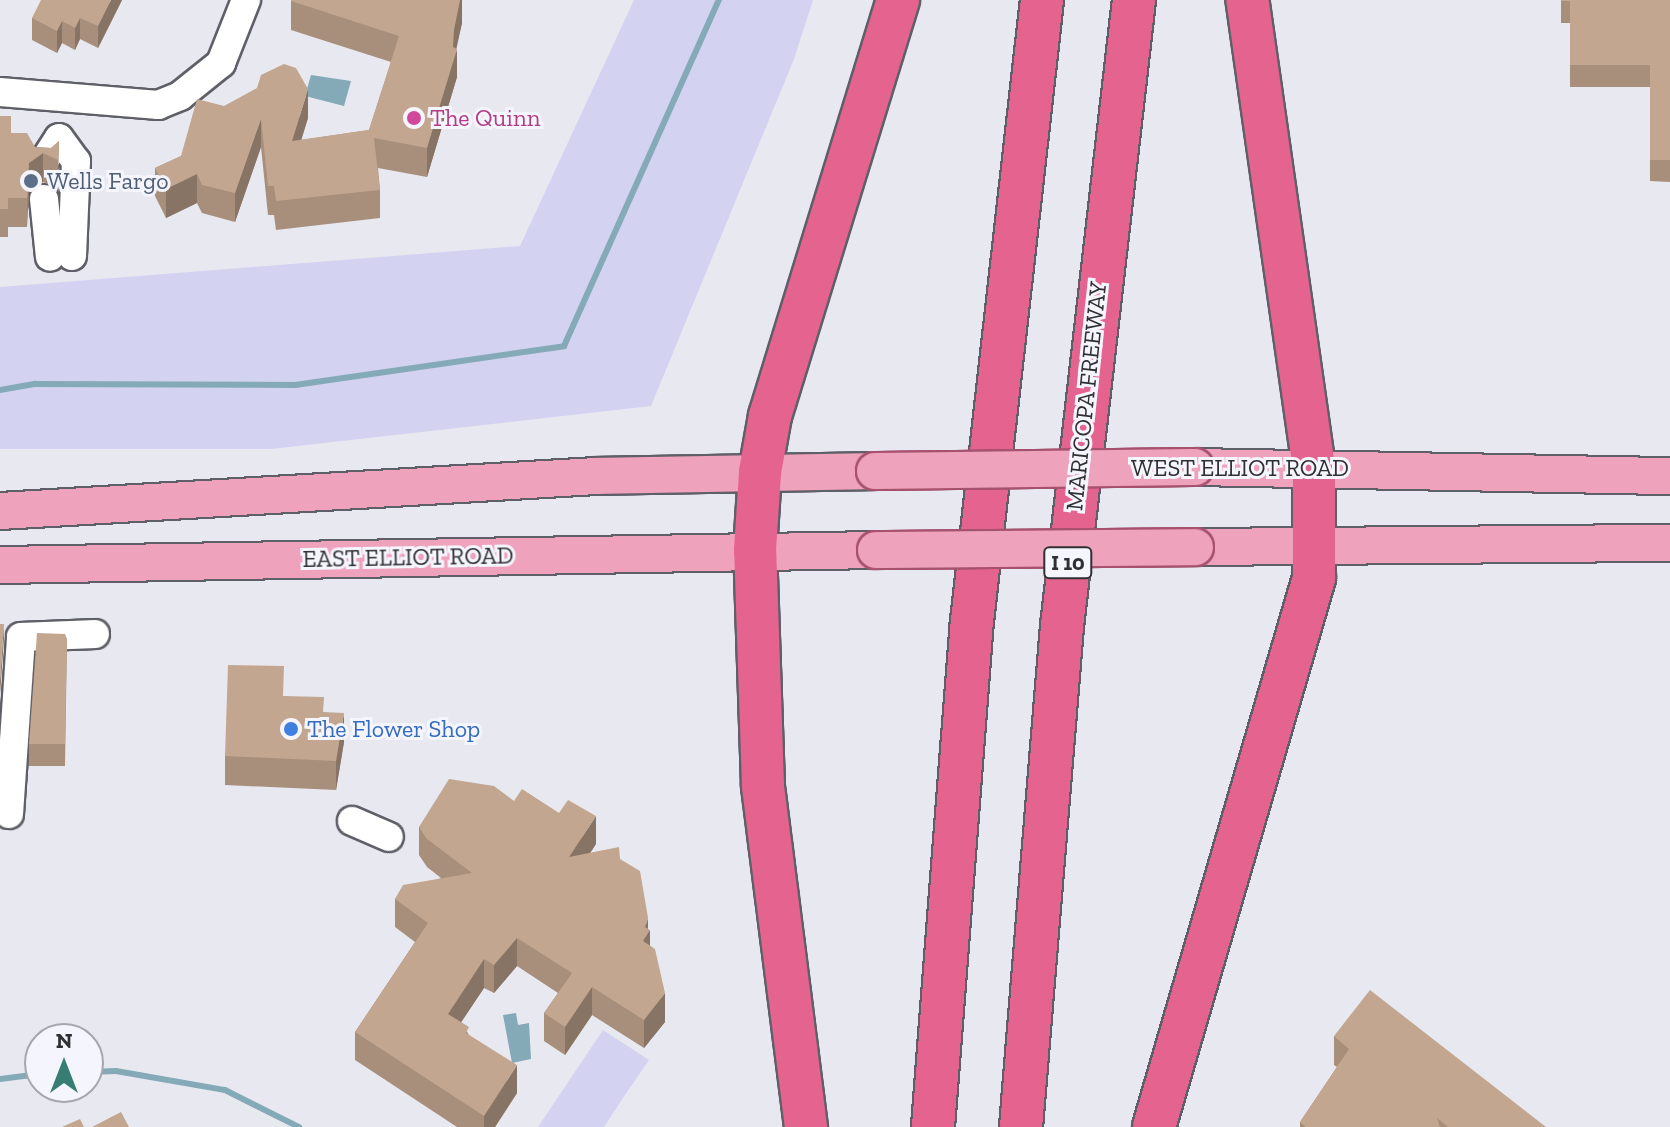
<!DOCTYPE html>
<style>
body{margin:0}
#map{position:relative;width:1670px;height:1127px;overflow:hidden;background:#e8e8f1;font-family:"Zilla Slab",serif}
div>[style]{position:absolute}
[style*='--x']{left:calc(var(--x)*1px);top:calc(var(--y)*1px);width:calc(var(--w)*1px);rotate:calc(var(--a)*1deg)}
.green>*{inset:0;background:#d3d2f0}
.water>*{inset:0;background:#84a9b7}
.stream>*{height:6px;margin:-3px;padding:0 3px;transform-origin:3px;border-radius:3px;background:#84a9b7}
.roads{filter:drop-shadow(2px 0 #5f5f67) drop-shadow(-2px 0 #5f5f67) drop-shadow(0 2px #5f5f67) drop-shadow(0 -2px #5f5f67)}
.minor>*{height:28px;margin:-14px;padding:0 14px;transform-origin:14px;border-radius:14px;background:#fff}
.major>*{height:36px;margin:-18px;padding:0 18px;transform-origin:18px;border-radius:18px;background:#efa2bc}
.highway>*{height:42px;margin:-21px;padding:0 21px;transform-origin:21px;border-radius:21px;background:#e5648f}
.bridges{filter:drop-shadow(2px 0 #a6526f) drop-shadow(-2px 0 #a6526f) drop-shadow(0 2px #a6526f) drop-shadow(0 -2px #a6526f)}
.major-bridge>*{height:36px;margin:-18px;padding:0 18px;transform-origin:18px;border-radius:18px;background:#efa2bc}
.wall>*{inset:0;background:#a78f7b}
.shaded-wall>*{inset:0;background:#887464}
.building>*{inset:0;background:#c2a68f}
.dots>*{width:22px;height:22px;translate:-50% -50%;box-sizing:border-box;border:4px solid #f5f5fe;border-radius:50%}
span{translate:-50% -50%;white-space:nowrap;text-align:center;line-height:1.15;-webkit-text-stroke:6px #f5f5fe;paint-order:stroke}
.shield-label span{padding:2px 6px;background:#f5f5fe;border:2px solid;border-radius:6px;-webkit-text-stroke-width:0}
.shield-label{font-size:22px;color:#303033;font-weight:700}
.hotel-label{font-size:24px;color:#b23c85}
.left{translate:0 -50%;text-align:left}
.service-label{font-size:24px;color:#4e5e75}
.street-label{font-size:24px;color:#303033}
.shop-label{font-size:24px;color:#366cbe}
.north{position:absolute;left:24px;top:1023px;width:80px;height:80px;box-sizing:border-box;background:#f5f5fe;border:2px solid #a6a6ad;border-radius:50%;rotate:0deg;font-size:22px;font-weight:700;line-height:32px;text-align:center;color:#303033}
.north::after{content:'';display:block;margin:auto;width:28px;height:36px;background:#387d73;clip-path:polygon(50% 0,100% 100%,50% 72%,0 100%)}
</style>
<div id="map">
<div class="green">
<i style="clip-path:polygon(634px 0,813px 0,794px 59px,651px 406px,271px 449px,0 449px,0 287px,520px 246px)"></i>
<i style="clip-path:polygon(603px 1030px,649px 1060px,625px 1095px,604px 1127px,538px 1127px)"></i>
</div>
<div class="water">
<i style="clip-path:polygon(311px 75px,351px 81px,344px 106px,305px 96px)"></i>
<i style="clip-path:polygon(516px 1013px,518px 1025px,529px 1023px,531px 1059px,512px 1063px,503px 1015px)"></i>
</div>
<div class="stream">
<i style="--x:0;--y:390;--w:36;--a:-10"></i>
<i style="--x:35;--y:384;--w:260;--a:0.2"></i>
<i style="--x:295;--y:385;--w:272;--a:-8.2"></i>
<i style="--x:564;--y:346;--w:379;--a:-65.9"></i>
<i style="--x:88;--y:1072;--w:28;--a:-2"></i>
<i style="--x:116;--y:1071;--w:111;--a:9.9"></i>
<i style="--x:225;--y:1090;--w:83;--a:26.6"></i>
<i style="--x:0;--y:1079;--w:40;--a:-7.1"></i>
</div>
<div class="roads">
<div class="minor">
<i style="--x:0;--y:92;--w:159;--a:4.7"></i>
<i style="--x:158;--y:105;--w:24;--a:-22"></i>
<i style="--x:180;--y:96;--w:53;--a:-38.8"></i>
<i style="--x:221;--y:63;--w:68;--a:-68.4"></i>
<i style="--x:44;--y:161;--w:27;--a:-57"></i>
<i style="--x:59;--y:138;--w:29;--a:54"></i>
<i style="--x:76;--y:161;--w:95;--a:92.4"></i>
<i style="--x:44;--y:199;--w:58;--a:84.1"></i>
<i style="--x:9;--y:814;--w:177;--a:-86.1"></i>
<i style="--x:21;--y:637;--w:74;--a:-2.3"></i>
<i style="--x:352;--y:821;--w:40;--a:23.4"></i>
</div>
<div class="major">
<i style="--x:1195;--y:467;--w:475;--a:1.1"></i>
<i style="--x:0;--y:511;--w:597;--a:-3.36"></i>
<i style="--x:596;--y:476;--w:279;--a:-1"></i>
<i style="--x:1195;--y:547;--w:475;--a:-0.5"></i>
<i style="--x:0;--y:565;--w:876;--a:-0.98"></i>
</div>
<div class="highway">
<i style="--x:806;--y:1127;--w:344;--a:-97.2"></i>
<i style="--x:763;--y:786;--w:236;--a:-91.9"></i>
<i style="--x:755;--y:550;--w:78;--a:-86.3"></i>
<i style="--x:760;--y:472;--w:57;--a:-79.9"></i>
<i style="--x:770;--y:416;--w:435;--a:-72.9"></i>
<i style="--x:933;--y:1127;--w:498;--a:-85.6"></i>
<i style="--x:971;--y:630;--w:634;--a:-83.57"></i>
<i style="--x:1021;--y:1127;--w:503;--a:-85.32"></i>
<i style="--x:1062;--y:626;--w:630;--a:-83.44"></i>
<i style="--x:1154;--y:1127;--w:572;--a:-73.75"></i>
<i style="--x:1314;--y:578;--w:110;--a:-90"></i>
<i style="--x:1314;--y:468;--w:473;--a:-98.1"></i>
</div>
</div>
<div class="bridges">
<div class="major-bridge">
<i style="--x:875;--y:471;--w:320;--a:-0.7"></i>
<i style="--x:876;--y:550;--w:319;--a:-0.5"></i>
</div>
</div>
<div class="wall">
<i style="clip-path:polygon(122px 0,98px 48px,80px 39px,75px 50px,62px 43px,57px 53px,32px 40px,32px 18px)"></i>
<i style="clip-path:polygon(291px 0,462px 0,462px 23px,456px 48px,457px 77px,427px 177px,378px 168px,380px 190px,380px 218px,276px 230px,274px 215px,268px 215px,261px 147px,235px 222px,202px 213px,197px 203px,166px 218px,155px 196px,155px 168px,181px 156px,224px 106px,308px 118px,301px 140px,369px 130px,391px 62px,291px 30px)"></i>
<i style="clip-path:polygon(1561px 0,1670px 0,1670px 182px,1650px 181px,1650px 87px,1570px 87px,1570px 23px,1561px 23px)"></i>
<i style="clip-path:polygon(0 116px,11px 133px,35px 147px,51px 148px,59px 141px,58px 189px,43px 182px,29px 191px,27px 227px,8px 227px,8px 237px,0 237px)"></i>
<i style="clip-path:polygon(67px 639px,65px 766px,29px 766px,29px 744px)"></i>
<i style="clip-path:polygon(284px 696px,324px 712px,344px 742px,336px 790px,225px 785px,225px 756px)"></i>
<i style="clip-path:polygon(514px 801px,596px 844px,590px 853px,620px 859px,648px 929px,650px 945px,665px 1022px,644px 1048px,592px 1015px,565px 1055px,544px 1041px,544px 1013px,558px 993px,517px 966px,494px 993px,484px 988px,461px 1022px,469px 1035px,517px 1093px,495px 1127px,457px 1127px,355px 1060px,355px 1032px,415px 942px,395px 927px,395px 899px,441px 878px,427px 867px,419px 855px,419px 827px)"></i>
<i style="clip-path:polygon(1334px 1036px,1546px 1127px,1300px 1127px,1300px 1122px,1337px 1067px,1334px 1065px)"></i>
</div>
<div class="shaded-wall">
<i style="clip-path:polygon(111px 0,122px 0,98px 48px,98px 26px)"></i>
<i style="clip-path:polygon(460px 0,462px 0,462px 23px,454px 60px,457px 49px,457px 77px,427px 177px,427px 148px)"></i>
<i style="clip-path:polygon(80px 18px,80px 39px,75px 50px,75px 28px)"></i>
<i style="clip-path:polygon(62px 21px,62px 43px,57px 53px,57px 31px)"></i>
<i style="clip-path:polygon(308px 89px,308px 118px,292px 170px,292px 141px)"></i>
<i style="clip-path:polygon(261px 119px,261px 147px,235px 222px,235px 193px)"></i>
<i style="clip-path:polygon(43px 153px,43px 182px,29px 191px,27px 227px,29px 163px)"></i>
<i style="clip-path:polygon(197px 174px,197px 203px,166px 218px,166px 189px)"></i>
<i style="clip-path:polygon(4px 624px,4px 638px,0 695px,0 681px)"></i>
<i style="clip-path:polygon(344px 713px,344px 742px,336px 790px,336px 761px)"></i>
<i style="clip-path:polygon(596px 816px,596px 844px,569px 885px,569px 857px)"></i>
<i style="clip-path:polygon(648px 918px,648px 932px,650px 930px,650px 958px,643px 941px,645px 927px)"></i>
<i style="clip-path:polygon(517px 938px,517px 966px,494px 993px,494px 965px)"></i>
<i style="clip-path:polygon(484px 959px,484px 988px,448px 1042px,448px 1014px)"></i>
<i style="clip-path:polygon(592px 987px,592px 1015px,565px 1055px,565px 1027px)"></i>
<i style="clip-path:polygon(665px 993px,665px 1022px,644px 1048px,644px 1020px)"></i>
<i style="clip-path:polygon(517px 1065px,517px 1093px,495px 1127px,484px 1127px,484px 1116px)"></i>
</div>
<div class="building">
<i style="clip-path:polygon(41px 0,111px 0,98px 26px,80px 18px,75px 28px,62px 21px,57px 31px,32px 18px)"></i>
<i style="clip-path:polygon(291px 0,460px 0,454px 30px,453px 47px,457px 49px,427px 148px,374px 138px,380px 190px,276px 201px,274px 186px,268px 186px,261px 119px,235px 193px,202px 185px,197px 174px,166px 189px,155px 168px,181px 156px,197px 99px,224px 106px,257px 88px,261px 75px,284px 64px,296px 68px,308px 89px,292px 141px,369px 130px,399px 36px,291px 1px)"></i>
<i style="clip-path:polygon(1561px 0,1670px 0,1670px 160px,1650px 160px,1650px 65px,1570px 65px,1570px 1px,1561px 1px)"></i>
<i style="clip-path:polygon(0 116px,11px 116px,11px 133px,27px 133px,35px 147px,51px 148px,59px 141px,58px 160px,43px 153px,29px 163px,27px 198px,8px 198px,8px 209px,0 209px)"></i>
<i style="clip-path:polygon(0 624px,4px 624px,0 681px)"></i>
<i style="clip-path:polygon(37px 633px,65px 634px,67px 639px,65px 744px,29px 744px)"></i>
<i style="clip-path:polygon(228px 665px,284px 666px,283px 696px,324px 697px,323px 712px,344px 713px,336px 761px,225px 756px)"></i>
<i style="clip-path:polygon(449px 779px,494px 786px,514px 801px,522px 789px,559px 813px,568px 800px,596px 816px,569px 857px,619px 847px,620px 859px,640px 871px,648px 918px,645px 927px,650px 930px,643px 941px,655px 949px,665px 993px,644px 1020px,592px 987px,565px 1027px,544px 1013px,572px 973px,517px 938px,494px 965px,484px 959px,448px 1014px,469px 1027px,466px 1033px,517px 1065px,484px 1116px,355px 1032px,428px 923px,395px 899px,403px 885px,472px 873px,427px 839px,419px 827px)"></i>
<i style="clip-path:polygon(1370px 990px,1546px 1127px,1448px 1127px,1437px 1118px,1440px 1127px,1306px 1127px,1300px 1122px,1349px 1049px,1334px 1036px)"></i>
<i style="clip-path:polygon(121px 1112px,129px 1127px,92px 1127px)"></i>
<i style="clip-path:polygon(80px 1119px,84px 1127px,62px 1127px)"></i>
</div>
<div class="dots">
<i style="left:414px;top:118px;background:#d1479c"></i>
<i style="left:31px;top:181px;background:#5c6f8a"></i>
<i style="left:291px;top:729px;background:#3f7fe0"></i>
</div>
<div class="shield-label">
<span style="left:1068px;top:563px">I 10</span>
</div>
<div class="hotel-label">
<span class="left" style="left:430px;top:118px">The Quinn</span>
</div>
<div class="service-label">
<span class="left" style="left:47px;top:181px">Wells Fargo</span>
</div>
<div class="street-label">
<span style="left:1086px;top:396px;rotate:-84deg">MARICOPA FREEWAY</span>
<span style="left:1240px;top:468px">WEST ELLIOT ROAD</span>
<span style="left:408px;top:557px;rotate:-1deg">EAST ELLIOT ROAD</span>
</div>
<div class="shop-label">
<span class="left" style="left:307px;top:729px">The Flower Shop</span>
</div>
<div class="north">N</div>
</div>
